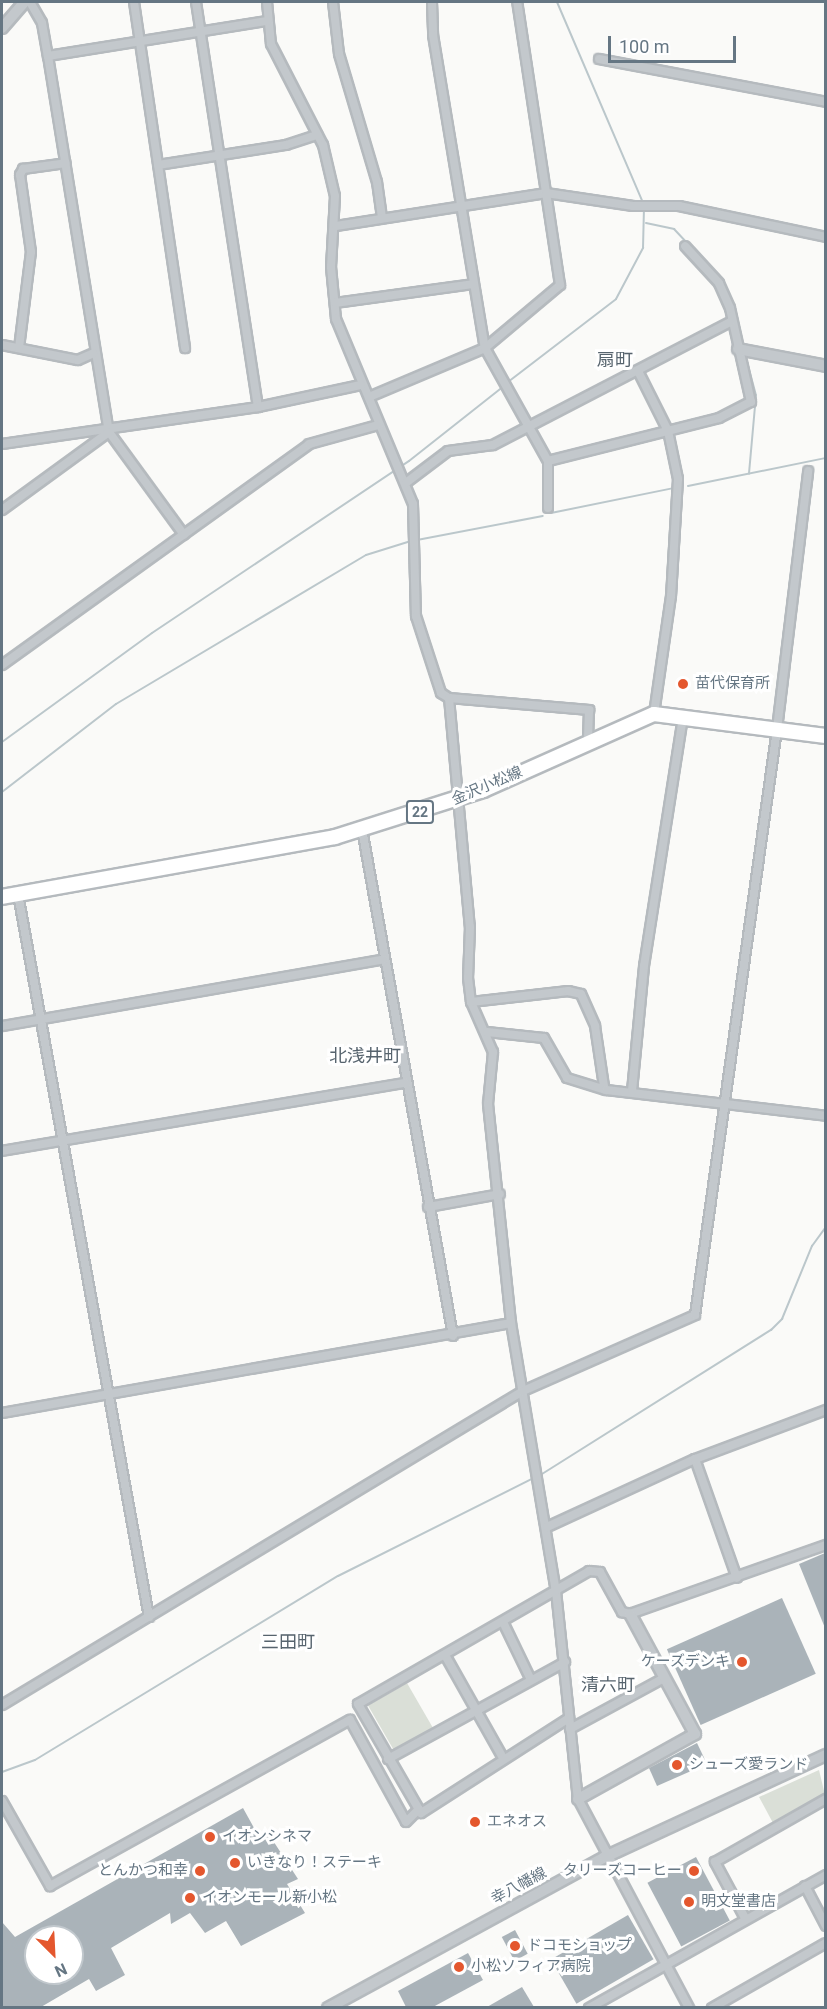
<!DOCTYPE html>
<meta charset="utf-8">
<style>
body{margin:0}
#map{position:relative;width:827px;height:2009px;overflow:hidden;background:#fafaf8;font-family:Roboto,"Noto Sans JP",sans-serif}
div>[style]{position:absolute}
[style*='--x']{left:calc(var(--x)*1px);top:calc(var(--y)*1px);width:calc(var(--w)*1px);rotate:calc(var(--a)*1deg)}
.green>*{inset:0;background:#dadfd7;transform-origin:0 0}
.stream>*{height:2px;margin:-1px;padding:0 1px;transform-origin:1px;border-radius:1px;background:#bbc7cb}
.building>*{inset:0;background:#aab3b9;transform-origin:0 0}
.roads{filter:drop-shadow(2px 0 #b5babe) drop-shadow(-2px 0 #b5babe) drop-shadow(0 2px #b5babe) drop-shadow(0 -2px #b5babe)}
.minor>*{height:8px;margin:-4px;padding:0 4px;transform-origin:4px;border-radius:4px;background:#c3c8cc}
.tertiary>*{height:10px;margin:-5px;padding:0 5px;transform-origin:5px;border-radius:5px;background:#c3c8cc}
.primary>*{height:14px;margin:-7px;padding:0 7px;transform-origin:7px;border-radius:7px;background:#fff}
.dots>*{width:16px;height:16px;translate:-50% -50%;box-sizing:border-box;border:3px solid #fff;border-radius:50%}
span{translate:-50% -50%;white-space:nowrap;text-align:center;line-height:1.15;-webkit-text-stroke:6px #fff;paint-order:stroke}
.shield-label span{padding:2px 4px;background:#fff;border:2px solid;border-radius:4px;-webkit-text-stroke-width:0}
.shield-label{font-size:14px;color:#657683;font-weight:700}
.poi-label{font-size:15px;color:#657683}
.left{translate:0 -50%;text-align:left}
.right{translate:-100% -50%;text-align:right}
.street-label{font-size:15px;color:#657683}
.quarter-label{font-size:18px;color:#57646e}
.frame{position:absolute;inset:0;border:3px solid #657683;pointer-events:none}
.north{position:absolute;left:24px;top:1925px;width:60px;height:60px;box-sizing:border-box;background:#fff;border:2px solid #c1c8cd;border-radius:50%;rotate:156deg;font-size:16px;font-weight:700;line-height:24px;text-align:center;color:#657683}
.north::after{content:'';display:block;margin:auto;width:21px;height:27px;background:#e4572e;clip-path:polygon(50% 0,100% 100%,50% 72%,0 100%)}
.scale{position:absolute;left:608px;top:36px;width:128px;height:27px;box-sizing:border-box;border:3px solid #657683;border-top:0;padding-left:8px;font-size:18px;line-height:21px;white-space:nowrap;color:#657683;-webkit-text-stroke:4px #fff;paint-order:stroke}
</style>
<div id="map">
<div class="green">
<i style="left:407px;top:1683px;width:52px;height:45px;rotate:60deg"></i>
<i style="clip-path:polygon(819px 1770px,825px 1795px,773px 1823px,759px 1797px)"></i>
</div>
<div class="stream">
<i style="--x:557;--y:2;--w:219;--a:66.8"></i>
<i style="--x:646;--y:223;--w:29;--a:12"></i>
<i style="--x:674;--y:229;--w:64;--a:46.9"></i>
<i style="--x:724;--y:286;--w:24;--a:66"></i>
<i style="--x:746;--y:358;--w:38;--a:75"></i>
<i style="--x:756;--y:395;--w:79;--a:95.1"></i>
<i style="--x:508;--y:382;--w:136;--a:-37.5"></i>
<i style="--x:616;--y:299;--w:58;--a:-62.1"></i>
<i style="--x:643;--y:248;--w:40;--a:-88.6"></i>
<i style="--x:688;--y:486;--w:141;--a:-11.5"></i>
<i style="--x:551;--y:513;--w:126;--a:-11.5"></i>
<i style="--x:417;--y:540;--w:128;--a:-10.8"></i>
<i style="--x:2;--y:742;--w:185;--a:-36"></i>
<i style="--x:152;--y:633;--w:309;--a:-33.8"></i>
<i style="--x:409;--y:461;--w:121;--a:-38.3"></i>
<i style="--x:2;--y:792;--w:144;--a:-37.7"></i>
<i style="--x:116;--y:704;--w:291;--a:-30.8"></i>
<i style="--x:366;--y:555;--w:47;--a:-17.3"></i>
<i style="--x:542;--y:1474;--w:271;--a:-32.2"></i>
<i style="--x:771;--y:1330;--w:16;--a:-45"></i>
<i style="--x:782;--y:1319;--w:79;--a:-67.7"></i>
<i style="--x:812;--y:1246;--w:24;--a:-54"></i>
<i style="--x:2;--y:1772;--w:35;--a:-20"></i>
<i style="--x:35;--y:1760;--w:354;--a:-31.3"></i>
<i style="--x:338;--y:1576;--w:219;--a:-26.6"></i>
</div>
<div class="building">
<i style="clip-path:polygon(825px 1553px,825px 1628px,799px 1564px)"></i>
<i style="left:782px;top:1598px;width:83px;height:126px;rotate:66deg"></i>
<i style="clip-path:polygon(697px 1743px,707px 1764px,657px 1786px,649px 1768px)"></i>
<i style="clip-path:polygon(evenodd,243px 1808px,259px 1837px,268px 1833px,298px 1879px,287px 1884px,305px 1913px,241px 1946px,226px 1921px,205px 1933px,190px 1913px,171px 1924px,170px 1913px,111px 1948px,125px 1975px,96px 1991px,89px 1979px,41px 2007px,2px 2007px,2px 1922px,15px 1937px,243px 1808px,36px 1937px,72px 1937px,72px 1973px,36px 1973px,36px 1937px)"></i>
<i style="left:696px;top:1857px;width:72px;height:55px;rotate:62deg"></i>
<i style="left:628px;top:1915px;width:51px;height:89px;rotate:60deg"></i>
<i style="left:515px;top:1930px;width:27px;height:15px;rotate:62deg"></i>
<i style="clip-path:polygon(468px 1953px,483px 1980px,433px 2007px,406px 2007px,398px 1991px)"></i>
<i style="clip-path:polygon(522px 1987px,534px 2007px,487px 2007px)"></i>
</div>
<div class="roads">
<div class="minor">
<i style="--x:30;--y:2;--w:24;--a:60"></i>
<i style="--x:42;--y:23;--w:34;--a:80"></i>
<i style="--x:48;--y:56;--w:381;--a:80.8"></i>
<i style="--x:109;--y:432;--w:127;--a:53.9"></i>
<i style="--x:134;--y:2;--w:350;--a:81.6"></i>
<i style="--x:196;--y:2;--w:410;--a:81.3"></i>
<i style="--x:267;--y:2;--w:42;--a:84.6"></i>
<i style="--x:271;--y:44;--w:114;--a:62.8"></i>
<i style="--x:323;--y:145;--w:52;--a:76.8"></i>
<i style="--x:335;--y:196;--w:71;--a:93.2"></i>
<i style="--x:331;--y:267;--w:52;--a:84.5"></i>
<i style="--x:336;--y:319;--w:200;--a:67.4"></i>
<i style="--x:413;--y:504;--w:112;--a:88.5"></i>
<i style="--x:416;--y:616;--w:81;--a:72"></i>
<i style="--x:441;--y:693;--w:9;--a:32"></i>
<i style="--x:449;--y:698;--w:141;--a:4.9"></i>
<i style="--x:589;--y:710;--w:30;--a:92"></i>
<i style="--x:333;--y:2;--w:52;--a:83.4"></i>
<i style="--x:339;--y:54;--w:134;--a:73.5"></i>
<i style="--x:377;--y:182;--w:36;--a:82"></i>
<i style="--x:432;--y:2;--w:33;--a:88"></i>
<i style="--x:433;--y:35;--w:317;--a:80.6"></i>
<i style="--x:485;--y:348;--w:129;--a:60.9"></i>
<i style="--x:548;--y:461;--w:47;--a:90"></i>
<i style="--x:48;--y:56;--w:222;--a:-9.1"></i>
<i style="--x:599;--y:59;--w:231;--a:10.7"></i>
<i style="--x:158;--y:165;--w:130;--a:-8.9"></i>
<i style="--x:286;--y:145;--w:33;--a:-18"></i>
<i style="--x:336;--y:226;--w:213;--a:-8.9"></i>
<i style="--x:546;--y:193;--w:88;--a:8.5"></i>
<i style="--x:633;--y:206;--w:46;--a:0"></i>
<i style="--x:679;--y:206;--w:150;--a:11.9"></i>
<i style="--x:335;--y:303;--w:139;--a:-7.8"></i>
<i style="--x:2;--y:345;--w:77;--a:11.2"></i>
<i style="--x:78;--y:360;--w:17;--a:-24"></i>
<i style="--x:19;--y:348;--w:97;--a:-82.9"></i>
<i style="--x:31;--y:252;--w:78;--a:-98.1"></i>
<i style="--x:20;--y:175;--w:7;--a:-63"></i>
<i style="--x:23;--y:169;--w:43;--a:-7.9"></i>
<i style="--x:638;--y:371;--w:67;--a:63.4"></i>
<i style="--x:668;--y:431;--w:49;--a:78.2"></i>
<i style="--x:678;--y:479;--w:117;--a:93.4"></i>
<i style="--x:671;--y:596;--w:119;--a:98.2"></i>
<i style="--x:369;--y:397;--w:126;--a:-22.9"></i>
<i style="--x:485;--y:348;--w:98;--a:-40"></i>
<i style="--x:560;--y:285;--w:286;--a:-98.6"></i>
<i style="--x:2;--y:444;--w:259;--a:-8.2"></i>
<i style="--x:258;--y:407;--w:105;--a:-12.1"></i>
<i style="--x:548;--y:461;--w:176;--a:-14.1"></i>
<i style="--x:719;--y:418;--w:36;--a:-27"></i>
<i style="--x:751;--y:402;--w:96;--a:-102.6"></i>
<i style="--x:730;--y:308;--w:27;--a:-114"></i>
<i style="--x:719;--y:283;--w:50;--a:-132.6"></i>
<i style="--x:407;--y:482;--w:51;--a:-37.1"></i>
<i style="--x:448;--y:451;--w:45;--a:-7.6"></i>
<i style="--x:493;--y:445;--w:267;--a:-27.4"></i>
<i style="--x:2;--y:510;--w:132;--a:-36.1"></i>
<i style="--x:2;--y:665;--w:378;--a:-35.7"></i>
<i style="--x:309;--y:444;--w:72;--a:-15.4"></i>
<i style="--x:449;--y:698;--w:230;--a:84.8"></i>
<i style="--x:470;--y:927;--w:51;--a:92.2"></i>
<i style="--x:468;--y:978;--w:24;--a:83"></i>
<i style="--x:471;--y:1002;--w:55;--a:66.3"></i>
<i style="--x:493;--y:1052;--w:52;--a:95.5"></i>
<i style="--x:488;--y:1104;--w:220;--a:84"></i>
<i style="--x:511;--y:1323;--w:272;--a:80.5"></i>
<i style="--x:556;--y:1591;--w:209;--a:84"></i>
<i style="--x:578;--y:1799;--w:237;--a:62"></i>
<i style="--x:362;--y:829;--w:515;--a:79.82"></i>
<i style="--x:18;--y:894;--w:735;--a:79.73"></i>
<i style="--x:471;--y:1002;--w:98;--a:-6.5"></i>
<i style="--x:568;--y:991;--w:13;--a:13"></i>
<i style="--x:581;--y:994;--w:35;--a:66"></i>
<i style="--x:595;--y:1026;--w:61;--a:81.5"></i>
<i style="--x:2;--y:1026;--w:388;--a:-9.9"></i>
<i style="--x:487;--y:1032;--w:57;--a:6"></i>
<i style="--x:544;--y:1038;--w:46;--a:60.1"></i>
<i style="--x:567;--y:1078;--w:41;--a:17.1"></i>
<i style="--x:606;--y:1090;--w:222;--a:6.7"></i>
<i style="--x:632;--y:1091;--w:126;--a:-84.5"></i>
<i style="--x:644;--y:966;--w:253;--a:-81.1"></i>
<i style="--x:2;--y:1151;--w:409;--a:-9.6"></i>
<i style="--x:428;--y:1207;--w:73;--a:-10.2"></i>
<i style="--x:2;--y:1413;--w:517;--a:-10.03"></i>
<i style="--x:695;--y:1459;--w:126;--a:70.6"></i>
<i style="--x:547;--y:1527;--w:163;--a:-24.7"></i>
<i style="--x:695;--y:1459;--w:140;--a:-20.5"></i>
<i style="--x:503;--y:1622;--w:64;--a:64.2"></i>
<i style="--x:445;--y:1655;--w:118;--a:60.6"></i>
<i style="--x:2;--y:1705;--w:608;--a:-31.08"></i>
<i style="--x:523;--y:1391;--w:188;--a:-23.8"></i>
<i style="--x:695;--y:1315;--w:592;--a:-82.03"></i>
<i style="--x:777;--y:729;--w:260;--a:-83.1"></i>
<i style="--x:569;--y:1718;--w:176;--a:147.3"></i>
<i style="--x:421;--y:1813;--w:126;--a:-120"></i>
<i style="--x:358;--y:1704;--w:267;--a:-29.9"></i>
<i style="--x:589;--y:1571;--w:11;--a:5"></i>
<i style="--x:600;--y:1572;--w:46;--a:61.2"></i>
<i style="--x:622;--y:1612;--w:8;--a:14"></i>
<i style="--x:630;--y:1614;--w:208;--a:-19.4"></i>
<i style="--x:570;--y:1729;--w:107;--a:-28.5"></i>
<i style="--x:388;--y:1759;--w:202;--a:-28.7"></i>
<i style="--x:2;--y:1801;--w:98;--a:60.5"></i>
<i style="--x:50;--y:1886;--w:343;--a:-29"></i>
<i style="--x:350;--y:1720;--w:116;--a:61.2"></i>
<i style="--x:406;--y:1822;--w:18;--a:-45"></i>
<i style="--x:805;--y:1886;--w:45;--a:62.3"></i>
<i style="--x:745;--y:1918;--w:64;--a:-118.2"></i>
<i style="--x:715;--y:1862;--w:128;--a:-29.6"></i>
<i style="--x:589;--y:2008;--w:272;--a:-29.3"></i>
<i style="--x:712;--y:2008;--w:131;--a:-29.7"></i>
</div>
<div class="tertiary">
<i style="--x:2;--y:28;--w:35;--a:-49"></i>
<i style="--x:738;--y:349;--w:90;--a:10.9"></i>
<i style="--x:578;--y:1799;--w:134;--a:-29.1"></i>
<i style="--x:695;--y:1734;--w:136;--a:-118.4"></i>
<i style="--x:328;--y:2008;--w:315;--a:-28.6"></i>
<i style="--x:605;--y:1857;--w:243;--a:-24.8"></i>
</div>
<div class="primary">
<i style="--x:2;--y:897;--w:338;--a:-10.2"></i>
<i style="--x:335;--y:837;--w:155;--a:-17.6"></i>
<i style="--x:483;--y:790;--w:187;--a:-24"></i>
<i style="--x:654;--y:714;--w:173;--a:7.3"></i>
</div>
</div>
<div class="dots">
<i style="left:683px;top:684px;background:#e4572e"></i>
<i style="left:742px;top:1662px;background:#e4572e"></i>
<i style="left:677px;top:1765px;background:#e4572e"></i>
<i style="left:475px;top:1822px;background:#e4572e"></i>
<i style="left:210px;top:1837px;background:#e4572e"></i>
<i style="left:235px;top:1863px;background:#e4572e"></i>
<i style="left:200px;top:1871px;background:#e4572e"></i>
<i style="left:694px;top:1871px;background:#e4572e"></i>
<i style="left:190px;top:1898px;background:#e4572e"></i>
<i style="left:689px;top:1902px;background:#e4572e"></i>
<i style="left:515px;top:1946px;background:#e4572e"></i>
<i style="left:459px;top:1967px;background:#e4572e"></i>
</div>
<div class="shield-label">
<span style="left:420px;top:812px">22</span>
</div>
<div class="poi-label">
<span class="left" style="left:695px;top:684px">苗代保育所</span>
<span class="right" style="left:730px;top:1662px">ケーズデンキ</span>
<span class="left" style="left:689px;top:1765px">シューズ愛ランド</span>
<span class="left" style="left:487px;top:1822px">エネオス</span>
<span class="left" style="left:222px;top:1837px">イオンシネマ</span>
<span class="left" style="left:247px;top:1863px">いきなり！ステーキ</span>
<span class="right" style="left:188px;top:1871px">とんかつ和幸</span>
<span class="right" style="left:682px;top:1871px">タリーズコーヒー</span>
<span class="left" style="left:202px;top:1898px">イオンモール新小松</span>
<span class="left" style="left:701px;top:1902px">明文堂書店</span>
<span class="left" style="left:527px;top:1946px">ドコモショップ</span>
<span class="left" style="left:471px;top:1967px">小松ソフィア病院</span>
</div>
<div class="street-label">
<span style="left:487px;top:786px;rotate:-23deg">金沢小松線</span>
<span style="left:519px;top:1886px;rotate:-28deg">幸八幡線</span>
</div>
<div class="quarter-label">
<span style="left:615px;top:360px">扇町</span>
<span style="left:365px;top:1056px">北浅井町</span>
<span style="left:288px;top:1642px">三田町</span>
<span style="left:608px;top:1685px">清六町</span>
</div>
<div class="frame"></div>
<div class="north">N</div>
<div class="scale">100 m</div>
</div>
